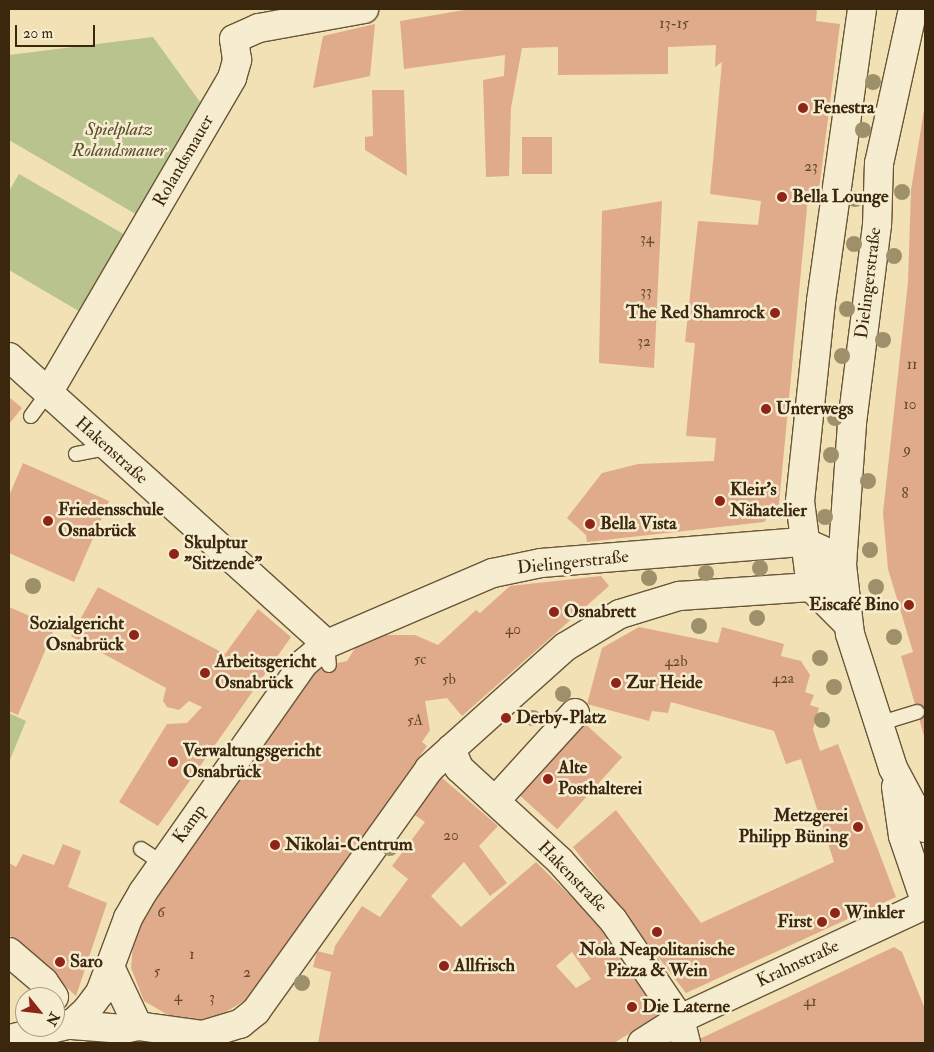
<!DOCTYPE html>
<meta charset="utf-8">
<style>
body{margin:0}
#map{position:relative;width:934px;height:1052px;overflow:hidden;background:#f1e1b5;font-family:"IM FELL Double Pica",serif}
div>[style]{position:absolute}
[style*='--x']{left:calc(var(--x)*1px);top:calc(var(--y)*1px);width:calc(var(--w)*1px);rotate:calc(var(--a)*1deg)}
.green>*{inset:0;background:#b9c38e}
.building>*{inset:0;background:#e0ab8b;transform-origin:0 0}
.roads{filter:drop-shadow(1px 0 #685637) drop-shadow(-1px 0 #685637) drop-shadow(0 1px #685637) drop-shadow(0 -1px #685637)}
.lane>*{height:14px;margin:-7px;padding:0 7px;transform-origin:7px;border-radius:7px;background:#f6eccf}
.street>*{height:28px;margin:-14px;padding:0 14px;transform-origin:14px;border-radius:14px;background:#f6eccf}
.trees>*{width:16px;height:16px;margin:-8px;border-radius:50%;background:#9e906a}
.dots>*{width:14px;height:14px;translate:-50% -50%;box-sizing:border-box;border:2px solid #f6eccf;border-radius:50%}
span{translate:-50% -50%;white-space:nowrap;text-align:center;line-height:1.15;-webkit-text-stroke:5px #f6eccf;paint-order:stroke}
.number-label{font-size:15px;color:#64482c}
.number-label span{-webkit-text-stroke-width:0}
.poi-label{font-size:18px;color:#3b270d;font-weight:700}
.left{translate:0 -50%;text-align:left}
.right{translate:-100% -50%;text-align:right}
.park-label{font-size:18px;color:#5a4e2d;font-style:italic}
.street-label{font-size:18px;color:#3b270d}
.frame{position:absolute;inset:0;border:10px solid #3b270d;pointer-events:none}
.north{position:absolute;left:15px;top:987px;width:50px;height:50px;box-sizing:border-box;background:#f6eccf;border:1px solid #ab9d81;border-radius:50%;rotate:119deg;font-size:14px;font-weight:700;line-height:20px;text-align:center;color:#3b270d}
.north::after{content:'';display:block;margin:auto;width:18px;height:22px;background:#8f2418;clip-path:polygon(50% 0,100% 100%,50% 72%,0 100%)}
.scale{position:absolute;left:15px;top:25px;width:80px;height:22px;box-sizing:border-box;border:2px solid #3b270d;border-top:0;padding-left:6px;font-size:15px;line-height:18px;white-space:nowrap;color:#3b270d;-webkit-text-stroke:4px #f6eccf;paint-order:stroke}
</style>
<div id="map">
<div class="green">
<i style="clip-path:polygon(153px 37px,203px 106px,139px 216px,9px 140px,9px 55px)"></i>
<i style="clip-path:polygon(19px 174px,127px 236px,82px 313px,9px 270px,9px 191px)"></i>
<i style="clip-path:polygon(9px 713px,26px 721px,9px 762px)"></i>
</div>
<div class="building">
<i style="clip-path:polygon(470px 9px,817px 9px,816px 21px,840px 24px,818px 197px,808px 197px,779px 504px,764px 522px,587px 542px,586px 535px,567px 518px,602px 473px,638px 464px,714px 461px,716px 438px,686px 436px,695px 343px,685px 342px,698px 221px,758px 225px,761px 201px,710px 194px,722px 62px,715px 67px,716px 45px,668px 47px,668px 74px,558px 75px,558px 47px,522px 48px,511px 108px,509px 176px,486px 177px,483px 80px,504px 76px,505px 55px,404px 69px,400px 21px)"></i>
<i style="clip-path:polygon(375px 24px,370px 76px,313px 88px,323px 36px)"></i>
<i style="clip-path:polygon(372px 90px,404px 90px,407px 176px,365px 150px,365px 137px,373px 136px)"></i>
<i style="clip-path:polygon(924px 110px,925px 111px,925px 739px,901px 656px,913px 652px,888px 569px,883px 513px,908px 282px,911px 190px)"></i>
<i style="left:522px;top:137px;width:30px;height:37px"></i>
<i style="clip-path:polygon(662px 201px,654px 368px,599px 363px,602px 211px)"></i>
<i style="clip-path:polygon(9px 397px,22px 408px,9px 424px)"></i>
<i style="clip-path:polygon(23px 463px,109px 501px,74px 582px,9px 553px,9px 496px)"></i>
<i style="clip-path:polygon(601px 576px,609px 586px,462px 716px,447px 698px,425px 701px,430px 730px,422px 742px,427px 746px,247px 999px,216px 1018px,195px 1021px,175px 1019px,144px 1001px,131px 968px,133px 945px,149px 906px,319px 667px,347px 661px,357px 645px,380px 635px,415px 635px,438px 645px,476px 610px,480px 613px,510px 586px)"></i>
<i style="clip-path:polygon(98px 587px,225px 654px,258px 609px,291px 637px,158px 826px,119px 802px,167px 724px,187px 723px,202px 707px,189px 701px,179px 710px,167px 707px,163px 701px,166px 688px,71px 636px)"></i>
<i style="clip-path:polygon(9px 607px,55px 627px,18px 715px,9px 711px)"></i>
<i style="clip-path:polygon(639px 627px,718px 643px,722px 627px,784px 644px,781px 656px,801px 661px,810px 675px,805px 692px,814px 695px,810px 705px,819px 708px,813px 729px,820px 751px,838px 744px,896px 897px,686px 993px,573px 847px,616px 810px,701px 923px,834px 862px,801px 759px,786px 764px,774px 731px,671px 702px,668px 713px,652px 711px,649px 721px,587px 704px,602px 648px)"></i>
<i style="left:582px;top:721px;width:54px;height:97px;rotate:42deg"></i>
<i style="clip-path:polygon(evenodd,441px 777px,498px 826px,479px 846px,507px 883px,490px 896px,464px 862px,431px 896px,461px 927px,536px 862px,601px 926px,662px 1013px,614px 1043px,318px 1043px,331px 972px,313px 967px,317px 951px,333px 955px,335px 946px,362px 906px,380px 917px,408px 879px,392px 866px,425px 822px,412px 813px,441px 777px,572px 952px,591px 979px,576px 988px,556px 966px,572px 952px)"></i>
<i style="clip-path:polygon(63px 844px,81px 851px,68px 887px,107px 903px,76px 996px,9px 935px,9px 863px,16px 867px,23px 854px,54px 865px)"></i>
<i style="clip-path:polygon(894px 947px,902px 952px,925px 1009px,925px 1043px,691px 1043px)"></i>
</div>
<div class="roads">
<div class="lane">
<i style="--x:31;--y:416;--w:29;--a:-54"></i>
<i style="--x:76;--y:454;--w:32;--a:-11"></i>
<i style="--x:327;--y:644;--w:21;--a:85"></i>
<i style="--x:878;--y:724;--w:41;--a:-17.1"></i>
<i style="--x:141;--y:849;--w:25;--a:34"></i>
</div>
<div class="street">
<i style="--x:913;--y:9;--w:158;--a:102.4"></i>
<i style="--x:879;--y:163;--w:62;--a:91.8"></i>
<i style="--x:877;--y:225;--w:201;--a:97.2"></i>
<i style="--x:852;--y:424;--w:141;--a:94.1"></i>
<i style="--x:842;--y:565;--w:69;--a:83.4"></i>
<i style="--x:850;--y:634;--w:141;--a:72.2"></i>
<i style="--x:893;--y:768;--w:68;--a:61.9"></i>
<i style="--x:9;--y:357;--w:428;--a:42.1"></i>
<i style="--x:48;--y:393;--w:365;--a:-59.7"></i>
<i style="--x:232;--y:78;--w:19;--a:-74"></i>
<i style="--x:237;--y:60;--w:21;--a:-98"></i>
<i style="--x:234;--y:39;--w:27;--a:-24"></i>
<i style="--x:259;--y:28;--w:107;--a:-10.3"></i>
<i style="--x:846;--y:622;--w:49;--a:-135"></i>
<i style="--x:811;--y:587;--w:87;--a:-97.3"></i>
<i style="--x:800;--y:501;--w:201;--a:-84"></i>
<i style="--x:821;--y:301;--w:295;--a:-82"></i>
<i style="--x:451;--y:749;--w:21;--a:67"></i>
<i style="--x:459;--y:768;--w:137;--a:42.6"></i>
<i style="--x:560;--y:861;--w:79;--a:48.1"></i>
<i style="--x:613;--y:920;--w:120;--a:55.9"></i>
<i style="--x:680;--y:1019;--w:25;--a:76"></i>
<i style="--x:896;--y:787;--w:49;--a:81.9"></i>
<i style="--x:903;--y:836;--w:69;--a:71.3"></i>
<i style="--x:495;--y:801;--w:119;--a:-47.7"></i>
<i style="--x:9;--y:952;--w:46;--a:40.6"></i>
<i style="--x:44;--y:982;--w:18;--a:56"></i>
<i style="--x:111;--y:969;--w:63;--a:64.7"></i>
<i style="--x:59;--y:1024;--w:65;--a:4.4"></i>
<i style="--x:124;--y:1029;--w:14;--a:-12"></i>
<i style="--x:138;--y:1026;--w:66;--a:7.9"></i>
<i style="--x:203;--y:1035;--w:39;--a:-17"></i>
<i style="--x:240;--y:1024;--w:21;--a:-39"></i>
<i style="--x:256;--y:1011;--w:297;--a:-54.4"></i>
<i style="--x:429;--y:769;--w:183;--a:-41.9"></i>
<i style="--x:565;--y:647;--w:64;--a:-31"></i>
<i style="--x:620;--y:614;--w:62;--a:-17"></i>
<i style="--x:679;--y:596;--w:132;--a:-3.9"></i>
<i style="--x:811;--y:587;--w:38;--a:-35"></i>
<i style="--x:9;--y:1039;--w:65;--a:-13.4"></i>
<i style="--x:72;--y:1024;--w:21;--a:-43"></i>
<i style="--x:87;--y:1010;--w:21;--a:-53"></i>
<i style="--x:100;--y:993;--w:80;--a:-69.5"></i>
<i style="--x:128;--y:918;--w:30;--a:-60"></i>
<i style="--x:143;--y:892;--w:280;--a:-54.9"></i>
<i style="--x:304;--y:663;--w:30;--a:-40"></i>
<i style="--x:327;--y:644;--w:181;--a:-23.2"></i>
<i style="--x:493;--y:573;--w:49;--a:-11.8"></i>
<i style="--x:541;--y:563;--w:264;--a:-4.6"></i>
<i style="--x:804;--y:542;--w:42;--a:24.1"></i>
<i style="--x:642;--y:1043;--w:45;--a:-32.3"></i>
<i style="--x:680;--y:1019;--w:260;--a:-25"></i>
</div>
</div>
<div class="trees">
<i style="left:873px;top:82px"></i>
<i style="left:863px;top:130px"></i>
<i style="left:902px;top:192px"></i>
<i style="left:855px;top:199px"></i>
<i style="left:854px;top:244px"></i>
<i style="left:894px;top:256px"></i>
<i style="left:847px;top:309px"></i>
<i style="left:883px;top:340px"></i>
<i style="left:842px;top:356px"></i>
<i style="left:835px;top:418px"></i>
<i style="left:831px;top:455px"></i>
<i style="left:868px;top:481px"></i>
<i style="left:825px;top:517px"></i>
<i style="left:870px;top:550px"></i>
<i style="left:760px;top:568px"></i>
<i style="left:706px;top:573px"></i>
<i style="left:649px;top:578px"></i>
<i style="left:33px;top:586px"></i>
<i style="left:876px;top:587px"></i>
<i style="left:757px;top:618px"></i>
<i style="left:699px;top:626px"></i>
<i style="left:894px;top:637px"></i>
<i style="left:820px;top:658px"></i>
<i style="left:834px;top:687px"></i>
<i style="left:563px;top:694px"></i>
<i style="left:533px;top:718px"></i>
<i style="left:822px;top:720px"></i>
<i style="left:390px;top:848px"></i>
<i style="left:302px;top:983px"></i>
</div>
<div class="dots">
<i style="left:803px;top:108px;background:#8f2418"></i>
<i style="left:782px;top:197px;background:#8f2418"></i>
<i style="left:775px;top:313px;background:#8f2418"></i>
<i style="left:766px;top:409px;background:#8f2418"></i>
<i style="left:720px;top:501px;background:#8f2418"></i>
<i style="left:48px;top:521px;background:#8f2418"></i>
<i style="left:590px;top:524px;background:#8f2418"></i>
<i style="left:174px;top:554px;background:#8f2418"></i>
<i style="left:909px;top:605px;background:#8f2418"></i>
<i style="left:554px;top:612px;background:#8f2418"></i>
<i style="left:134px;top:635px;background:#8f2418"></i>
<i style="left:205px;top:673px;background:#8f2418"></i>
<i style="left:616px;top:683px;background:#8f2418"></i>
<i style="left:506px;top:718px;background:#8f2418"></i>
<i style="left:173px;top:762px;background:#8f2418"></i>
<i style="left:548px;top:779px;background:#8f2418"></i>
<i style="left:858px;top:827px;background:#8f2418"></i>
<i style="left:275px;top:845px;background:#8f2418"></i>
<i style="left:835px;top:913px;background:#8f2418"></i>
<i style="left:822px;top:922px;background:#8f2418"></i>
<i style="left:657px;top:932px;background:#8f2418"></i>
<i style="left:60px;top:962px;background:#8f2418"></i>
<i style="left:444px;top:966px;background:#8f2418"></i>
<i style="left:632px;top:1007px;background:#8f2418"></i>
</div>
<div class="number-label">
<span style="left:674px;top:24px">13-15</span>
<span style="left:811px;top:167px">23</span>
<span style="left:647px;top:239px">34</span>
<span style="left:646px;top:292px">33</span>
<span style="left:644px;top:342px">32</span>
<span style="left:912px;top:365px">11</span>
<span style="left:910px;top:405px">10</span>
<span style="left:907px;top:450px">9</span>
<span style="left:905px;top:494px">8</span>
<span style="left:513px;top:630px">40</span>
<span style="left:420px;top:660px">5c</span>
<span style="left:676px;top:662px">42b</span>
<span style="left:783px;top:679px">42a</span>
<span style="left:449px;top:680px">5b</span>
<span style="left:415px;top:721px">5A</span>
<span style="left:451px;top:836px">20</span>
<span style="left:161px;top:913px">6</span>
<span style="left:192px;top:955px">1</span>
<span style="left:157px;top:972px">5</span>
<span style="left:247px;top:973px">2</span>
<span style="left:178px;top:997px">4</span>
<span style="left:212px;top:998px">3</span>
<span style="left:810px;top:1002px">41</span>
</div>
<div class="poi-label">
<span class="left" style="left:813px;top:108px">Fenestra</span>
<span class="left" style="left:792px;top:197px">Bella Lounge</span>
<span class="right" style="left:765px;top:313px">The Red Shamrock</span>
<span class="left" style="left:776px;top:409px">Unterwegs</span>
<span class="left" style="left:730px;top:501px">Kleir's<br>Nähatelier</span>
<span class="left" style="left:58px;top:521px">Friedensschule<br>Osnabrück</span>
<span class="left" style="left:600px;top:524px">Bella Vista</span>
<span class="left" style="left:184px;top:554px">Skulptur<br>"Sitzende"</span>
<span class="right" style="left:899px;top:605px">Eiscafé Bino</span>
<span class="left" style="left:564px;top:612px">Osnabrett</span>
<span class="right" style="left:124px;top:635px">Sozialgericht<br>Osnabrück</span>
<span class="left" style="left:215px;top:673px">Arbeitsgericht<br>Osnabrück</span>
<span class="left" style="left:626px;top:683px">Zur Heide</span>
<span class="left" style="left:516px;top:718px">Derby-Platz</span>
<span class="left" style="left:183px;top:762px">Verwaltungsgericht<br>Osnabrück</span>
<span class="left" style="left:558px;top:779px">Alte<br>Posthalterei</span>
<span class="right" style="left:848px;top:827px">Metzgerei<br>Philipp Büning</span>
<span class="left" style="left:285px;top:845px">Nikolai-Centrum</span>
<span class="left" style="left:845px;top:913px">Winkler</span>
<span class="right" style="left:812px;top:922px">First</span>
<span style="left:657px;top:961px">Nola Neapolitanische<br>Pizza &amp; Wein</span>
<span class="left" style="left:70px;top:962px">Saro</span>
<span class="left" style="left:454px;top:966px">Allfrisch</span>
<span class="left" style="left:642px;top:1007px">Die Laterne</span>
</div>
<div class="park-label">
<span style="left:119px;top:141px">Spielplatz<br>Rolandsmauer</span>
</div>
<div class="street-label">
<span style="left:184px;top:161px;rotate:-60deg">Rolandsmauer</span>
<span style="left:869px;top:283px;rotate:-83deg">Dielingerstraße</span>
<span style="left:111px;top:451px;rotate:42deg">Hakenstraße</span>
<span style="left:573px;top:563px;rotate:-6deg">Dielingerstraße</span>
<span style="left:190px;top:824px;rotate:-54deg">Kamp</span>
<span style="left:572px;top:877px;rotate:46deg">Hakenstraße</span>
<span style="left:798px;top:964px;rotate:-25deg">Krahnstraße</span>
</div>
<div class="frame"></div>
<div class="north">N</div>
<div class="scale">20 m</div>
</div>
